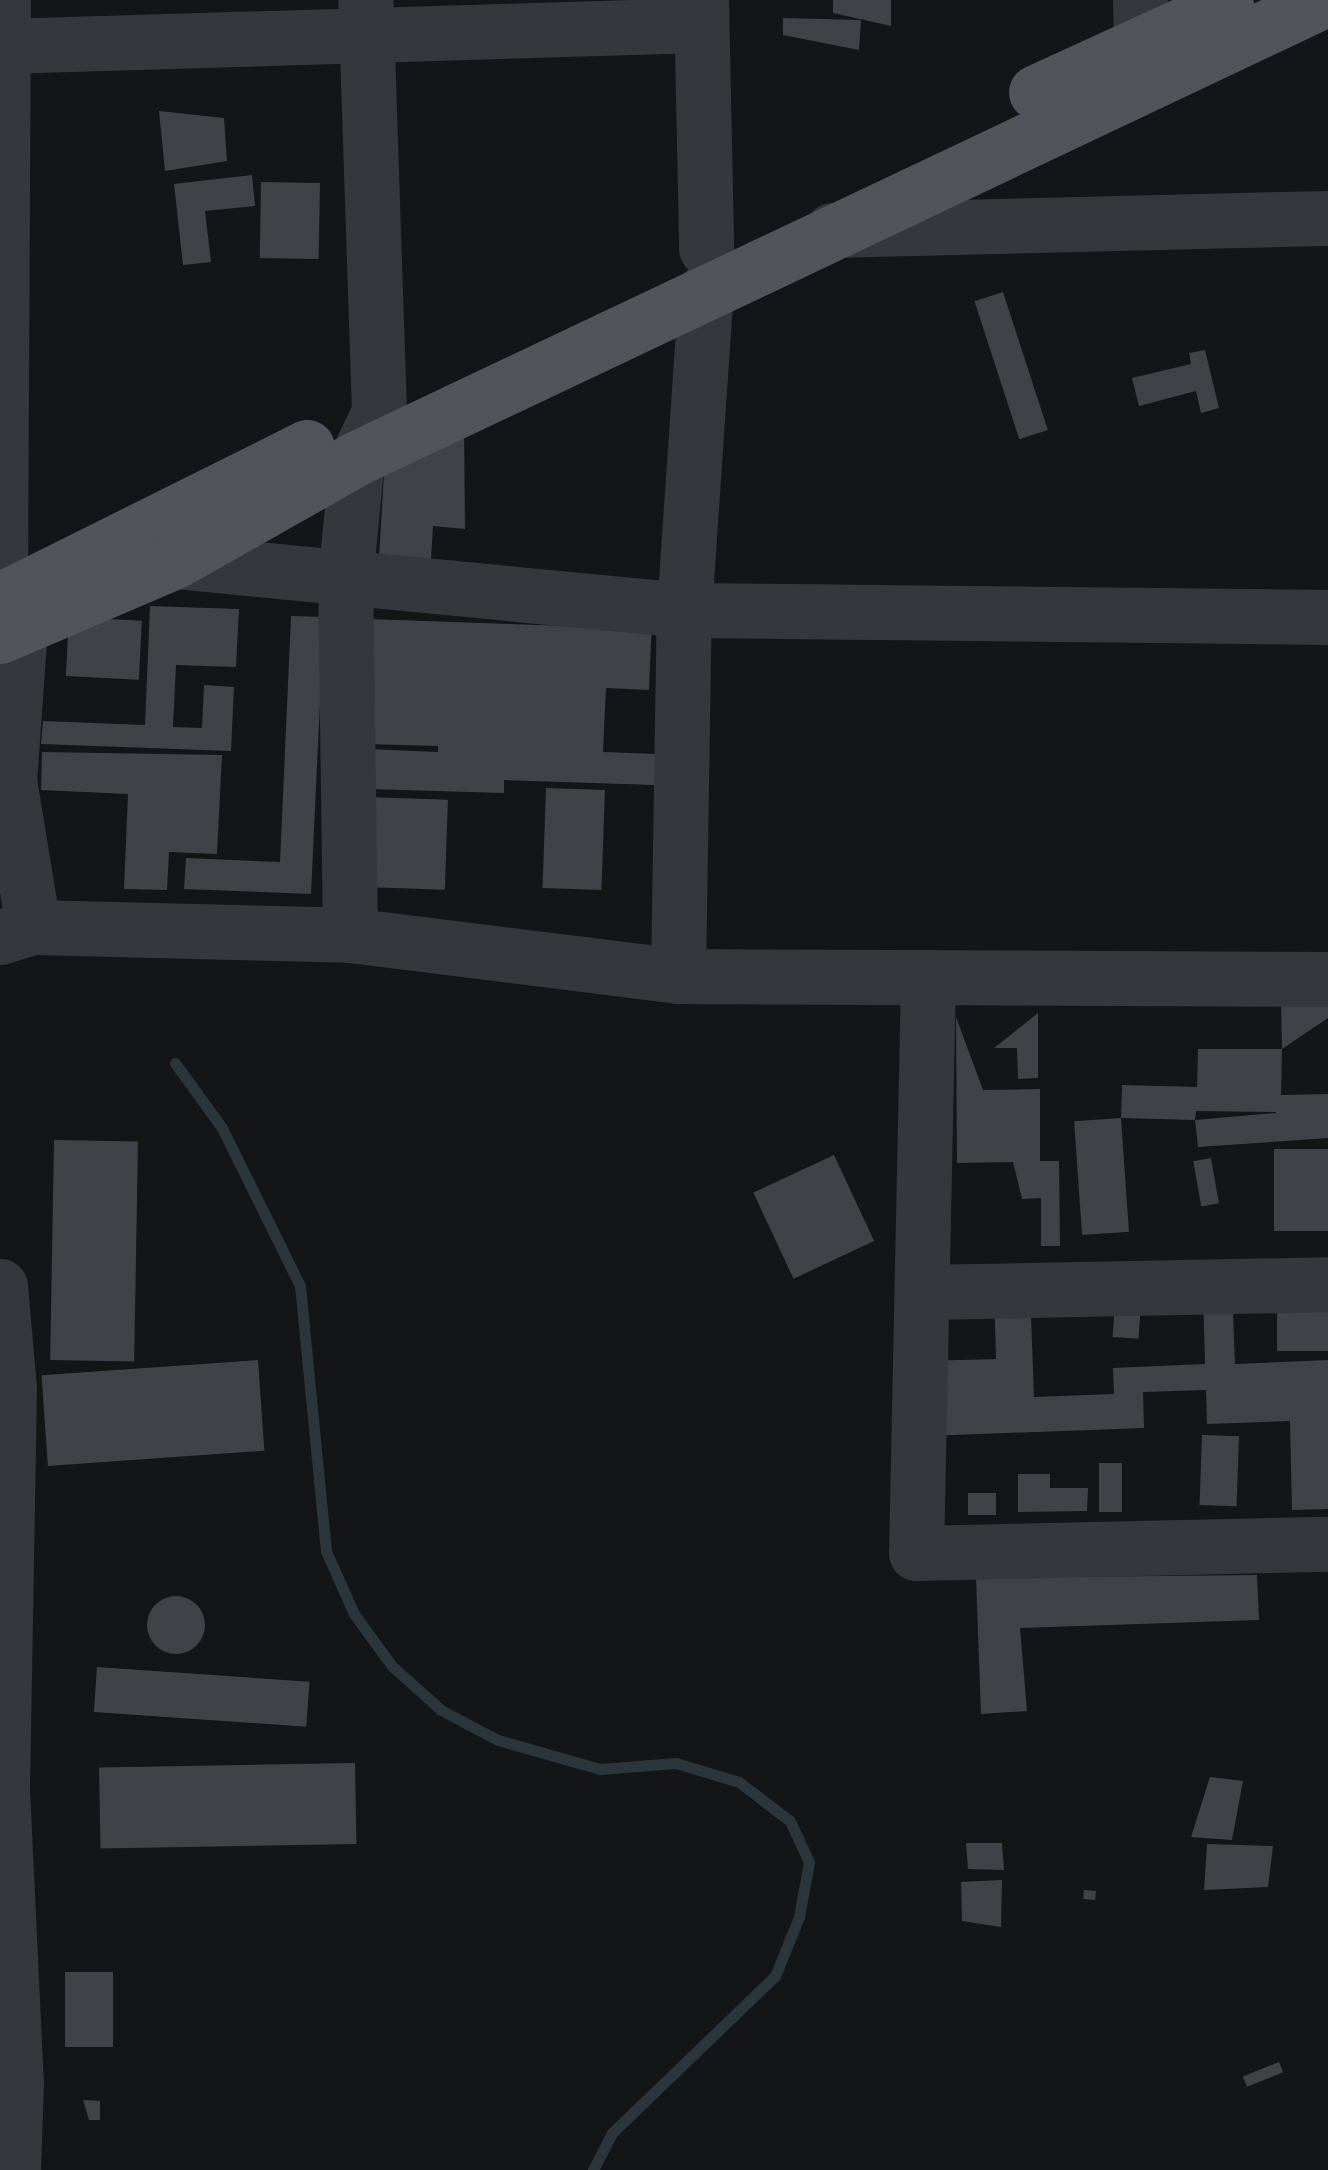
<!DOCTYPE html>
<style>
body{margin:0}
#map{position:relative;width:1328px;height:2170px;overflow:hidden;background:#141517;font-family:"Exo 2",sans-serif}
div>[style]{position:absolute}
[style*='--x']{left:calc(var(--x)*1px);top:calc(var(--y)*1px);width:calc(var(--w)*1px);rotate:calc(var(--a)*1deg)}
.stream>*{height:11px;margin:-5.5px;padding:0 5.5px;transform-origin:5.5px;border-radius:5.5px;background:#2a353c}
.building>*{inset:0;background:#404247;transform-origin:0 0}
.round{border-radius:50%}
.minor>*{height:55px;margin:-27.5px;padding:0 27.5px;transform-origin:27.5px;border-radius:27.5px;background:#35373c}
.major>*{height:55px;margin:-27.5px;padding:0 27.5px;transform-origin:27.5px;border-radius:27.5px;background:#51545b}
span{translate:-50% -50%;white-space:nowrap;text-align:center;line-height:1.15;-webkit-text-stroke:9px #0f1012;paint-order:stroke}
</style>
<div id="map">
<div class="stream">
<i style="--x:175;--y:1063;--w:80;--a:54.1"></i>
<i style="--x:222;--y:1128;--w:176;--a:63.7"></i>
<i style="--x:300;--y:1286;--w:266;--a:84.4"></i>
<i style="--x:326;--y:1551;--w:69;--a:66"></i>
<i style="--x:354;--y:1614;--w:64;--a:53.8"></i>
<i style="--x:392;--y:1666;--w:66;--a:41.9"></i>
<i style="--x:441;--y:1710;--w:64;--a:27.8"></i>
<i style="--x:498;--y:1740;--w:106;--a:15.9"></i>
<i style="--x:600;--y:1769;--w:76;--a:-4.5"></i>
<i style="--x:676;--y:1763;--w:66;--a:16.8"></i>
<i style="--x:739;--y:1782;--w:64;--a:37.4"></i>
<i style="--x:790;--y:1821;--w:45;--a:65.1"></i>
<i style="--x:809;--y:1862;--w:56;--a:100.3"></i>
<i style="--x:799;--y:1917;--w:64;--a:112.1"></i>
<i style="--x:775;--y:1976;--w:226;--a:136.1"></i>
<i style="--x:612;--y:2133;--w:42;--a:117.2"></i>
</div>
<div class="building">
<i style="clip-path:polygon(833px 0,891px 0,891px 26px,833px 13px)"></i>
<i style="clip-path:polygon(783px 18px,861px 20px,859px 50px,783px 35px)"></i>
<i style="clip-path:polygon(159px 111px,224px 118px,227px 161px,165px 171px)"></i>
<i style="clip-path:polygon(252px 175px,255px 206px,205px 211px,211px 262px,183px 265px,174px 184px)"></i>
<i style="left:261px;top:182px;width:59px;height:76px;rotate:1deg"></i>
<i style="left:1003px;top:292px;width:145px;height:30px;rotate:72deg"></i>
<i style="clip-path:polygon(1205px 350px,1219px 408px,1201px 413px,1196px 391px,1139px 406px,1132px 378px,1191px 364px,1189px 353px)"></i>
<i style="clip-path:polygon(464px 422px,465px 529px,433px 526px,430px 574px,378px 574px,385px 457px)"></i>
<i style="clip-path:polygon(150px 606px,239px 609px,236px 667px,176px 665px,173px 727px,202px 728px,204px 685px,234px 687px,231px 751px,41px 744px,43px 721px,145px 725px)"></i>
<i style="clip-path:polygon(291px 616px,324px 617px,311px 894px,184px 889px,186px 858px,280px 862px)"></i>
<i style="left:69px;top:617px;width:73px;height:59px;rotate:3deg"></i>
<i style="clip-path:polygon(652px 618px,649px 690px,606px 688px,603px 752px,657px 754px,655px 785px,504px 780px,504px 793px,368px 789px,369px 749px,438px 752px,438px 746px,364px 744px,369px 619px,568px 626px)"></i>
<i style="clip-path:polygon(42px 752px,222px 755px,217px 854px,169px 852px,167px 890px,124px 889px,128px 794px,41px 790px)"></i>
<i style="left:546px;top:788px;width:59px;height:100px;rotate:2deg"></i>
<i style="left:367px;top:797px;width:81px;height:90px;rotate:2deg"></i>
<i style="clip-path:polygon(1281px 995px,1328px 995px,1328px 1018px,1282px 1049px)"></i>
<i style="clip-path:polygon(1038px 1013px,1038px 1078px,1018px 1079px,1017px 1048px,994px 1048px)"></i>
<i style="clip-path:polygon(956px 1017px,983px 1090px,1040px 1089px,1040px 1161px,1059px 1161px,1060px 1246px,1041px 1246px,1041px 1198px,1022px 1199px,1013px 1162px,957px 1163px)"></i>
<i style="clip-path:polygon(evenodd,1198px 1049px,1282px 1049px,1281px 1095px,1328px 1094px,1328px 1138px,1198px 1147px,1195px 1120px,1121px 1118px,1122px 1085px,1197px 1087px,1198px 1049px,1196px 1111px,1276px 1112px,1276px 1113px,1195px 1120px,1196px 1111px)"></i>
<i style="left:1121px;top:1118px;width:114px;height:47px;rotate:86deg"></i>
<i style="left:54px;top:1140px;width:84px;height:220px;rotate:1deg"></i>
<i style="left:1328px;top:1149px;width:82px;height:54px;rotate:90deg"></i>
<i style="left:834px;top:1155px;width:95px;height:89px;rotate:65deg"></i>
<i style="left:1211px;top:1158px;width:46px;height:18px;rotate:80deg"></i>
<i style="left:1328px;top:1284px;width:67px;height:51px;rotate:90deg"></i>
<i style="left:1116px;top:1288px;width:26px;height:49px;rotate:4deg"></i>
<i style="clip-path:polygon(1232px 1288px,1235px 1364px,1328px 1360px,1328px 1509px,1292px 1510px,1290px 1421px,1207px 1424px,1206px 1390px,1143px 1392px,1144px 1428px,926px 1436px,924px 1361px,996px 1359px,994px 1291px,1030px 1290px,1034px 1397px,1114px 1394px,1113px 1368px,1205px 1364px,1203px 1289px)"></i>
<i style="left:258px;top:1360px;width:91px;height:217px;rotate:86deg"></i>
<i style="left:1202px;top:1435px;width:37px;height:70px;rotate:2deg"></i>
<i style="left:1099px;top:1463px;width:23px;height:49px"></i>
<i style="clip-path:polygon(1018px 1474px,1050px 1474px,1050px 1488px,1088px 1488px,1087px 1511px,1018px 1512px)"></i>
<i style="left:968px;top:1493px;width:28px;height:22px"></i>
<i style="clip-path:polygon(1257px 1575px,1259px 1620px,1020px 1628px,1027px 1711px,981px 1714px,976px 1578px)"></i>
<i class="round" style="left:147px;top:1596px;width:58px;height:58px"></i>
<i style="left:97px;top:1667px;width:213px;height:45px;rotate:4deg"></i>
<i style="left:355px;top:1763px;width:81px;height:256px;rotate:89deg"></i>
<i style="clip-path:polygon(1210px 1777px,1243px 1781px,1232px 1840px,1191px 1837px)"></i>
<i style="clip-path:polygon(966px 1843px,1002px 1843px,1004px 1870px,968px 1869px)"></i>
<i style="clip-path:polygon(1207px 1844px,1273px 1846px,1268px 1887px,1204px 1890px)"></i>
<i style="clip-path:polygon(1002px 1880px,1001px 1927px,962px 1921px,961px 1882px)"></i>
<i style="left:1084px;top:1890px;width:12px;height:9px;rotate:5deg"></i>
<i style="left:113px;top:1972px;width:75px;height:48px;rotate:90deg"></i>
<i style="left:1279px;top:2062px;width:11px;height:39px;rotate:68deg"></i>
<i style="clip-path:polygon(83px 2100px,100px 2101px,100px 2120px,89px 2120px)"></i>
</div>
<div class="minor">
<i style="--x:701;--y:0;--w:249;--a:88.8"></i>
<i style="--x:1140;--y:0;--w:42;--a:88.6"></i>
<i style="--x:3;--y:46;--w:697;--a:-1.73"></i>
<i style="--x:832;--y:230;--w:496;--a:-1.4"></i>
<i style="--x:175;--y:561;--w:511;--a:5.5"></i>
<i style="--x:684;--y:610;--w:644;--a:0.62"></i>
<i style="--x:0;--y:586;--w:586;--a:-89.71"></i>
<i style="--x:0;--y:600;--w:34;--a:53"></i>
<i style="--x:20;--y:627;--w:153;--a:94.1"></i>
<i style="--x:9;--y:780;--w:149;--a:80.7"></i>
<i style="--x:350;--y:935;--w:355;--a:-90.8"></i>
<i style="--x:345;--y:580;--w:123;--a:-84.4"></i>
<i style="--x:357;--y:458;--w:51;--a:-64.4"></i>
<i style="--x:379;--y:412;--w:412;--a:-91.9"></i>
<i style="--x:0;--y:937;--w:34;--a:-17"></i>
<i style="--x:33;--y:927;--w:317;--a:1.4"></i>
<i style="--x:350;--y:935;--w:331;--a:7.1"></i>
<i style="--x:678;--y:976;--w:650;--a:0.26"></i>
<i style="--x:678;--y:976;--w:366;--a:-89.1"></i>
<i style="--x:684;--y:610;--w:321;--a:-86.1"></i>
<i style="--x:928;--y:977;--w:576;--a:91.19"></i>
<i style="--x:916;--y:1553;--w:412;--a:-1.3"></i>
<i style="--x:0;--y:1286;--w:102;--a:85"></i>
<i style="--x:9;--y:1388;--w:401;--a:91"></i>
<i style="--x:2;--y:1789;--w:294;--a:87.3"></i>
<i style="--x:16;--y:2083;--w:87;--a:92"></i>
<i style="--x:926;--y:1292;--w:402;--a:-1.1"></i>
</div>
<div class="major">
<i style="--x:1036;--y:92;--w:209;--a:-24.6"></i>
<i style="--x:0;--y:600;--w:343;--a:-26.5"></i>
<i style="--x:0;--y:636;--w:190;--a:-23.2"></i>
<i style="--x:175;--y:561;--w:209;--a:-29.5"></i>
<i style="--x:357;--y:458;--w:1070;--a:-25.34"></i>
</div>
</div>
